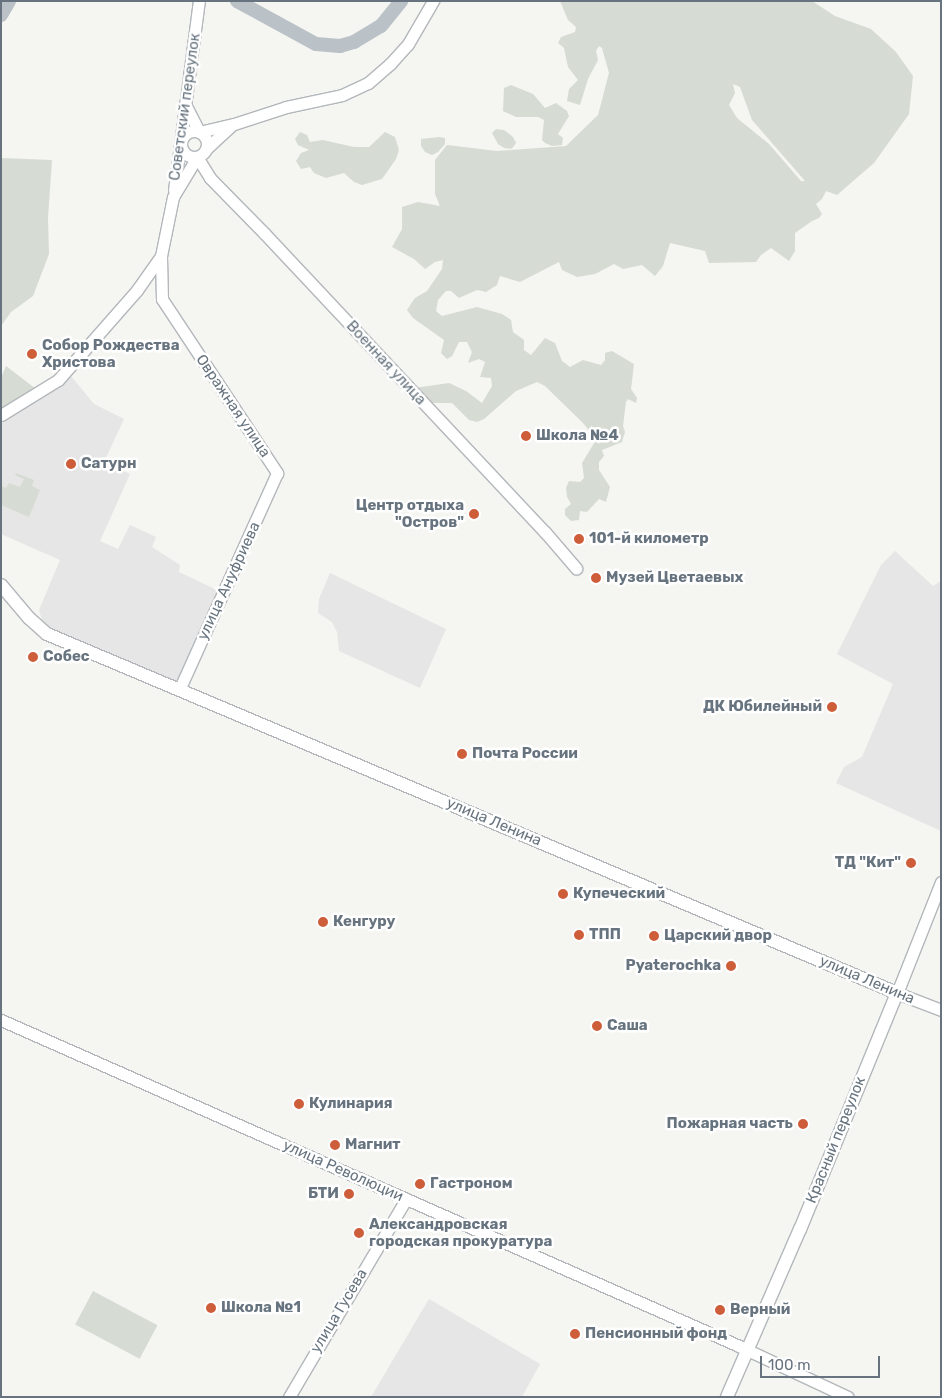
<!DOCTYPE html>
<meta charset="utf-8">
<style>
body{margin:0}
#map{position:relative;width:942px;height:1398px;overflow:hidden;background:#f5f5f2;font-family:Rubik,sans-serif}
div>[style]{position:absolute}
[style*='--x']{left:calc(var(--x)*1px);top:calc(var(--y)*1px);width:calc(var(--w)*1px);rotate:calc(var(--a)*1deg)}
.built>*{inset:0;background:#e5e6e5}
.green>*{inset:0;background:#d6dbd3;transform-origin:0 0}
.river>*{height:14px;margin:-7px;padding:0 7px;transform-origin:7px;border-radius:7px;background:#bac2c7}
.roads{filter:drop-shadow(1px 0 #b3b7bb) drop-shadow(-1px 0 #b3b7bb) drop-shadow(0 1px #b3b7bb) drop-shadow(0 -1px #b3b7bb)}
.secondary>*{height:11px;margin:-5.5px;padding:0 5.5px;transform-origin:5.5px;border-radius:5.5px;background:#fff}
.secondary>.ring{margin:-5.5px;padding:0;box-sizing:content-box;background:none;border:11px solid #fff;border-radius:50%}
.primary>*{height:12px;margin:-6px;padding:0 6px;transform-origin:6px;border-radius:6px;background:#fff}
.dots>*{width:14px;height:14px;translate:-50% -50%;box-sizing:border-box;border:2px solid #fff;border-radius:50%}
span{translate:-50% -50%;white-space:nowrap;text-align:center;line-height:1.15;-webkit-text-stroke:5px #fff;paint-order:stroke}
.street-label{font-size:15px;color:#67747f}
.poi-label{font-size:15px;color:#67747f;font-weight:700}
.left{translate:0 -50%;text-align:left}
.right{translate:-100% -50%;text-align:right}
.frame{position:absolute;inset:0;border:2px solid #67747f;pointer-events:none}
.scale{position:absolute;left:760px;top:1356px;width:120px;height:22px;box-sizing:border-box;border:2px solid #67747f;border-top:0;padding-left:6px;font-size:15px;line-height:18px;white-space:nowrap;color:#67747f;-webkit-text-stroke:4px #fff;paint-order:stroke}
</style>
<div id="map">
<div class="built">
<i style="clip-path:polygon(71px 376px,94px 404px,124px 419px,104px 462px,130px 474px,100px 541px,118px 549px,130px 525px,156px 537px,152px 547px,180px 565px,179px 572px,219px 591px,177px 682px,60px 633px,43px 623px,39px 610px,60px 560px,1px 534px,1px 422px,53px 391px)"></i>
<i style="clip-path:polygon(895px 551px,933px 586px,941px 581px,941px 831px,836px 783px,844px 767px,862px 757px,893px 684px,837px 654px,881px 565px)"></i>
<i style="clip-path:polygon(330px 573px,446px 629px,420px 688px,339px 651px,337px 632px,332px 622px,318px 613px,319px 599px)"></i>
<i style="clip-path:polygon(429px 1299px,540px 1364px,522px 1397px,371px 1397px)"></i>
</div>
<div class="green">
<i style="clip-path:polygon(evenodd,560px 1px,812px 1px,835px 16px,871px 29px,896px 52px,913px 76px,909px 114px,874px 163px,837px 195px,826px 191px,822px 199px,816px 204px,822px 214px,819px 218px,812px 221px,795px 233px,795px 251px,789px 261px,771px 248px,761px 255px,756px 262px,709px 263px,705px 251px,670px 243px,663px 266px,655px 276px,642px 265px,623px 269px,614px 264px,595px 274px,577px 277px,562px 270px,559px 262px,520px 282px,500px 276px,497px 285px,486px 292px,477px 290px,459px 298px,451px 291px,446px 291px,438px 300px,436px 311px,442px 316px,477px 307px,502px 314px,511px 320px,513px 332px,524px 340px,524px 350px,531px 355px,545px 338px,555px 343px,562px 361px,570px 367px,583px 360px,601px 365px,605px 360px,605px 353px,612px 351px,634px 364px,631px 389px,637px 398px,636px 403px,628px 399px,626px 402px,623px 426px,625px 432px,622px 442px,602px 450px,604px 456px,599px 462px,599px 470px,610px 487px,606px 502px,599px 499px,587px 512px,580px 511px,579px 520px,571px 521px,565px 515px,565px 509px,571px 504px,567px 497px,566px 488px,569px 481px,580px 482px,584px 478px,582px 463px,596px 440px,584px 424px,545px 386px,537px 382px,516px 391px,484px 419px,477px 422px,469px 420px,452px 403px,429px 403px,414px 388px,449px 383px,466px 391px,482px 403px,492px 386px,491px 378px,480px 377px,485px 362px,479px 359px,468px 363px,472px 352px,467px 342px,459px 342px,452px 356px,447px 359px,441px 353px,444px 340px,413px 318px,407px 310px,415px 298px,427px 291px,442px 269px,443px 260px,435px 262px,425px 269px,414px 259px,392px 247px,402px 229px,402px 207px,418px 202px,440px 206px,435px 194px,435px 160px,447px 145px,497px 151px,566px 146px,598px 115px,609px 73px,602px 48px,599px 46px,596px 51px,598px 60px,588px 79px,580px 105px,567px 101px,569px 89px,578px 80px,568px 67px,564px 48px,558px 43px,561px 37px,575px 32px,576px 27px,568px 20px,560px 1px,733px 84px,740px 87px,752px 120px,805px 181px,801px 181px,769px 144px,737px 118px,729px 105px,735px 93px,733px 84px)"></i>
<i style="clip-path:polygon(511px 85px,533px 94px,545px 108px,556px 103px,567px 111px,569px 116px,558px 134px,563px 138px,562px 145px,552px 146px,545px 143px,542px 140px,544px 120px,538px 117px,516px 117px,503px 111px,504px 88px)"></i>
<i style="clip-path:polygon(496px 129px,504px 130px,513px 137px,516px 143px,514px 146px,511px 149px,504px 148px,498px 144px,492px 133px)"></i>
<i style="clip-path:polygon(300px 132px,307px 135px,310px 142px,323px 140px,354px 147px,369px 147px,385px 132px,395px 137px,399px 150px,396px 159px,382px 179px,362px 185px,354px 182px,344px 173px,326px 178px,314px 173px,310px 167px,301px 169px,296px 161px,301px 153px,309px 150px,298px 145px,295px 139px)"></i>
<i style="clip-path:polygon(439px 137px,445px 138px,445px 144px,438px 152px,432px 155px,425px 152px,421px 146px,421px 139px)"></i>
<i style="clip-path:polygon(1px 158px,52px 160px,48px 218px,49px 254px,33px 296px,11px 312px,1px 326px)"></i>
<i style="clip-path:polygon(6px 366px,36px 389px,2px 408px,1px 378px)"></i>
<i style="clip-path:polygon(16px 473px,34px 480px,32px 486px,40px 490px,29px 517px,1px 505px,1px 486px,6px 488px,9px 483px,20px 487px,24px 479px,15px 475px)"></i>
<i style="left:93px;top:1291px;width:73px;height:38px;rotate:28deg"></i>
</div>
<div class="river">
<i style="--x:237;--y:1;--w:90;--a:28.6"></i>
<i style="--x:316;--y:44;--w:24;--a:5"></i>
<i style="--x:340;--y:46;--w:15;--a:-16"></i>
<i style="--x:354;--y:42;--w:31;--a:-31"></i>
<i style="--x:381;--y:26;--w:32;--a:-51"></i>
<i style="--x:1;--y:15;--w:16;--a:-60"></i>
</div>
<div class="roads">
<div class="secondary">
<i style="--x:186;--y:106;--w:29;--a:63"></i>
<i style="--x:199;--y:132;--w:36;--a:-13"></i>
<i style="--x:234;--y:124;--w:55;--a:-18.1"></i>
<i style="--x:286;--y:107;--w:57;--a:-12.1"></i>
<i style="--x:342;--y:95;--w:29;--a:-25"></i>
<i style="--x:368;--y:83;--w:29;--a:-41"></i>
<i style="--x:390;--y:64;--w:27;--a:-48"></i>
<i style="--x:408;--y:44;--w:50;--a:-59.8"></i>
<i class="ring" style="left:181px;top:131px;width:15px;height:15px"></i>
<i style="--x:206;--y:149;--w:35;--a:-43"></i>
<i style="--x:174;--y:190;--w:191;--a:-82.5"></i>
<i style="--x:161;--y:256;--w:43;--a:88.7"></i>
<i style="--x:162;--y:299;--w:209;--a:56.5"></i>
<i style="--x:277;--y:473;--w:238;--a:114.3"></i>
<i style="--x:1;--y:415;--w:67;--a:-31.6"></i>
<i style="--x:58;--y:380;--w:120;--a:-48.7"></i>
<i style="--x:137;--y:290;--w:42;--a:-54.8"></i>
<i style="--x:161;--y:256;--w:60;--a:-78.5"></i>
<i style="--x:173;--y:197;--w:47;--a:-59"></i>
<i style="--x:197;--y:157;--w:25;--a:58"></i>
<i style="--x:210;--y:178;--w:78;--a:45.5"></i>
<i style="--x:265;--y:234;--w:409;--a:46.8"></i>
<i style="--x:545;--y:532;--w:48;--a:49.3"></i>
<i style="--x:941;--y:882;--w:119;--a:111.6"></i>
<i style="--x:897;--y:993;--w:47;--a:21.1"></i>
<i style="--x:1;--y:1020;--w:807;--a:23.83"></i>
<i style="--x:739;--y:1346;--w:120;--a:25.1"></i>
<i style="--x:289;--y:1397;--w:230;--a:-59.4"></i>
</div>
<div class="primary">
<i style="--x:1;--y:585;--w:43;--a:49.7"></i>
<i style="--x:29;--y:618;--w:24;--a:42"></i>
<i style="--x:47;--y:634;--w:923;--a:22.9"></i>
<i style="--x:897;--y:993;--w:255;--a:112.3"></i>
<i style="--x:800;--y:1229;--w:183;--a:113.5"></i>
</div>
</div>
<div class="dots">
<i style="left:32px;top:354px;background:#ce5d39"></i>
<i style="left:526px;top:436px;background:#ce5d39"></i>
<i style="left:71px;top:464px;background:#ce5d39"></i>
<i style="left:474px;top:514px;background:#ce5d39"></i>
<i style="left:579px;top:539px;background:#ce5d39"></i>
<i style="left:596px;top:578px;background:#ce5d39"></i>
<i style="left:33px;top:657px;background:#ce5d39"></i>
<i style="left:832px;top:707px;background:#ce5d39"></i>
<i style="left:462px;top:754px;background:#ce5d39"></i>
<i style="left:911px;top:863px;background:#ce5d39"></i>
<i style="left:563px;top:894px;background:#ce5d39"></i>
<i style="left:323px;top:922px;background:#ce5d39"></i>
<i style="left:579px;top:935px;background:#ce5d39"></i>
<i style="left:654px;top:936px;background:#ce5d39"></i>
<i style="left:731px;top:966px;background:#ce5d39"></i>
<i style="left:597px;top:1026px;background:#ce5d39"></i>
<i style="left:299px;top:1104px;background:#ce5d39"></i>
<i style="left:803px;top:1124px;background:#ce5d39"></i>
<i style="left:335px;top:1145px;background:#ce5d39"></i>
<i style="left:420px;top:1184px;background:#ce5d39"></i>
<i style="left:349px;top:1194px;background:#ce5d39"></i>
<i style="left:359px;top:1233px;background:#ce5d39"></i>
<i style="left:211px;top:1308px;background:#ce5d39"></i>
<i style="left:720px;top:1310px;background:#ce5d39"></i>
<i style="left:575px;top:1334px;background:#ce5d39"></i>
</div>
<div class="street-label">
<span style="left:185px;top:107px;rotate:-82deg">Советский переулок</span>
<span style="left:386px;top:363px;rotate:47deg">Военная улица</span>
<span style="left:233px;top:406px;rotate:56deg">Овражная улица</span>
<span style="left:229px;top:581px;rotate:-65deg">улица Ануфриева</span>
<span style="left:494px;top:822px;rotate:23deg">улица Ленина</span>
<span style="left:867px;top:980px;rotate:23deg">улица Ленина</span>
<span style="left:836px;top:1140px;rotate:-68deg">Красный переулок</span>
<span style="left:343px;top:1171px;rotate:24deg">улица Революции</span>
<span style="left:339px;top:1311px;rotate:-59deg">улица Гусева</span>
</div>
<div class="poi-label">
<span class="left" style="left:42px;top:354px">Собор Рождества<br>Христова</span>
<span class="left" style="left:536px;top:436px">Школа №4</span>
<span class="left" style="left:81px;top:464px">Сатурн</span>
<span class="right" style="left:464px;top:514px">Центр отдыха<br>"Остров"</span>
<span class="left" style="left:589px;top:539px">101-й километр</span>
<span class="left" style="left:606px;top:578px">Музей Цветаевых</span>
<span class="left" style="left:43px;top:657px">Собес</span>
<span class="right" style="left:822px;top:707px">ДК Юбилейный</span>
<span class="left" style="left:472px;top:754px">Почта России</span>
<span class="right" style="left:901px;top:863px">ТД "Кит"</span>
<span class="left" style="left:573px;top:894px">Купеческий</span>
<span class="left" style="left:333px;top:922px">Кенгуру</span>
<span class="left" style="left:589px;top:935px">ТПП</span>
<span class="left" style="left:664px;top:936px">Царский двор</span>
<span class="right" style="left:721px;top:966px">Pyaterochka</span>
<span class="left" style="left:607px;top:1026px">Саша</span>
<span class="left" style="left:309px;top:1104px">Кулинария</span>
<span class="right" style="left:793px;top:1124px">Пожарная часть</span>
<span class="left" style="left:345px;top:1145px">Магнит</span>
<span class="left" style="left:430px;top:1184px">Гастроном</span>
<span class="right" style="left:339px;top:1194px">БТИ</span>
<span class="left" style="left:369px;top:1233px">Александровская<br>городская прокуратура</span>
<span class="left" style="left:221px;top:1308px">Школа №1</span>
<span class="left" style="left:730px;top:1310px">Верный</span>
<span class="left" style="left:585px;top:1334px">Пенсионный фонд</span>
</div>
<div class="frame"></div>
<div class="scale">100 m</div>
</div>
